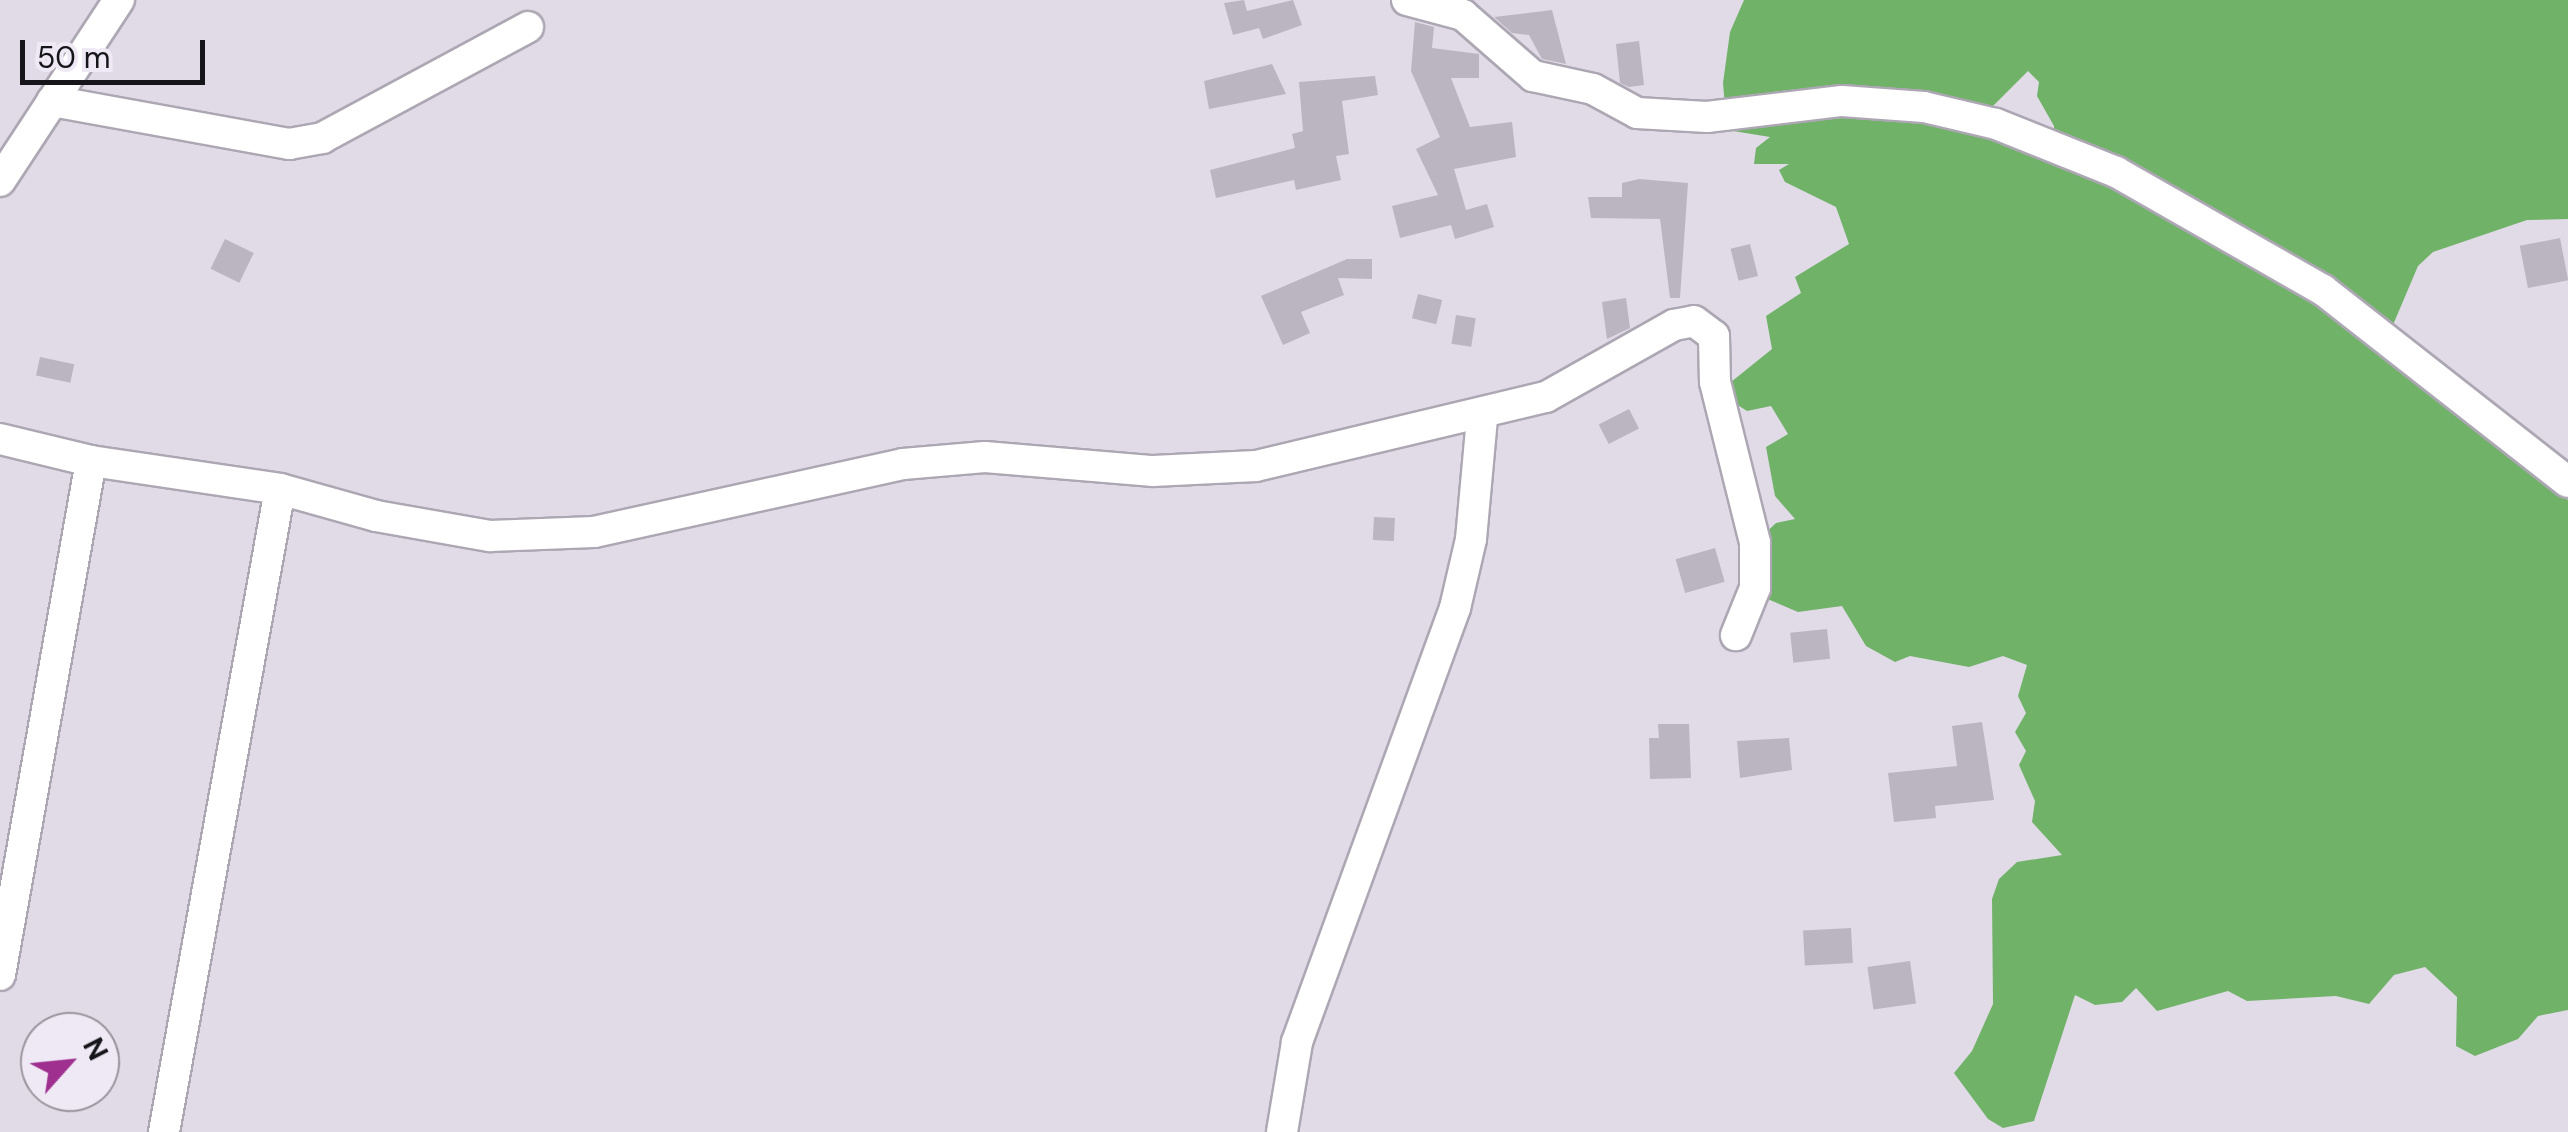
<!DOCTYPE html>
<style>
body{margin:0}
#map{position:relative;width:2568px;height:1132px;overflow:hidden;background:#e1dbe8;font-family:"DM Sans",sans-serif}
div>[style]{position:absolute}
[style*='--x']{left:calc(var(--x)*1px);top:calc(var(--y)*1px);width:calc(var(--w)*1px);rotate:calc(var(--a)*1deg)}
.forest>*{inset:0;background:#71b269}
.building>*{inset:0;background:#bab5c1;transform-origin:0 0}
.roads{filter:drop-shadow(2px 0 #aca7b3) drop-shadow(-2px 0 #aca7b3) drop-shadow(0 2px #aca7b3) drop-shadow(0 -2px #aca7b3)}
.street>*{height:30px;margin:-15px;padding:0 15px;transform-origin:15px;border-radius:15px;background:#fff}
span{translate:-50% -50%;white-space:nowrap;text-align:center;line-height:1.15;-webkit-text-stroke:10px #eee9f5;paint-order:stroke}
.north{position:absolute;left:20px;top:1012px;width:100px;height:100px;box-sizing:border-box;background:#eee9f5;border:2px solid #98949d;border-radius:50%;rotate:63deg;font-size:28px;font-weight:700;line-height:40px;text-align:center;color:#161519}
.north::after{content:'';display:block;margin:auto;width:35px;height:45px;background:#a0308f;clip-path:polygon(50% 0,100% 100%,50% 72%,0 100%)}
.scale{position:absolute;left:20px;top:40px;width:185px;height:45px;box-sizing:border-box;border:5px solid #161519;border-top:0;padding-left:12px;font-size:30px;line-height:35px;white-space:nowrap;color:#161519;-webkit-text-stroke:8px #eee9f5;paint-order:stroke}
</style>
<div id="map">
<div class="forest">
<i style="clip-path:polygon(evenodd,1744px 0,2568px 0,2568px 219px,2527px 220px,2433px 252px,2418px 266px,2387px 339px,2568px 500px,2568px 1010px,2538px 1016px,2518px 1039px,2475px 1056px,2456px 1046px,2457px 997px,2425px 967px,2394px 975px,2369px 1004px,2336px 996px,2247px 1001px,2228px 991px,2157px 1011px,2136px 988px,2122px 1002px,2095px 1005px,2075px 995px,2034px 1121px,2003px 1128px,1988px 1119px,1954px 1073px,1972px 1051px,1993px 1004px,1992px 899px,1999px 879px,2017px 862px,2062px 855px,2032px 822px,2035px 801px,2019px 765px,2026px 751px,2015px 732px,2026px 713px,2018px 696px,2027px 665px,2003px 656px,1969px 667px,1910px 656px,1895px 662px,1866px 646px,1842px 606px,1798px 612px,1765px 598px,1755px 543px,1776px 523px,1795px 519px,1775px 496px,1766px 447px,1788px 434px,1771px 406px,1747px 411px,1733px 402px,1731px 382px,1772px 349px,1766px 316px,1801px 293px,1795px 277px,1849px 244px,1836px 207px,1785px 182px,1779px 170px,1789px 164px,1754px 164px,1756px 148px,1770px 137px,1727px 130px,1723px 83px,1730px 32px,1744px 0,2028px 71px,2039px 82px,2037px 96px,2054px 126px,2054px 146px,1981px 118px,2028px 71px)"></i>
</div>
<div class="building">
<i style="clip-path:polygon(1244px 0,1247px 11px,1293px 0,1302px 25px,1263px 39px,1259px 28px,1233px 35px,1224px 3px)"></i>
<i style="clip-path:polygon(1552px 10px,1566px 64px,1542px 59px,1529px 35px,1512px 33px,1494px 17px)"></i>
<i style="clip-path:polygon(1415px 22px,1434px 27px,1432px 48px,1479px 54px,1479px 78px,1451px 78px,1470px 127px,1512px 122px,1516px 157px,1454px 169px,1466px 210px,1487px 204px,1494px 227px,1455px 239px,1451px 225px,1400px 238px,1392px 206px,1438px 195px,1416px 149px,1440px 137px,1411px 71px)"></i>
<i style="clip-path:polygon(1639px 41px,1644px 85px,1629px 87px,1620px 83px,1616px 44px)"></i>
<i style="clip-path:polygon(1272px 64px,1286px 94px,1209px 109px,1204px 81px)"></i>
<i style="clip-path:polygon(1375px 76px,1378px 95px,1342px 101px,1349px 154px,1336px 156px,1341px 180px,1296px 190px,1294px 180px,1216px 198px,1210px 170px,1295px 148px,1292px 134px,1303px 131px,1299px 82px)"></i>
<i style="clip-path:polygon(1639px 179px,1688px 183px,1680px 298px,1670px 298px,1660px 219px,1591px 218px,1588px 197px,1622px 197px,1622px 183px)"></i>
<i style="left:2560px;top:238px;width:43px;height:41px;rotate:79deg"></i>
<i style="left:225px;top:239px;width:32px;height:33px;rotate:26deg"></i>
<i style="left:1750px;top:244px;width:33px;height:20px;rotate:76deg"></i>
<i style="clip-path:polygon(1347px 259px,1372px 259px,1372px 279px,1338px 278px,1344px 295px,1301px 312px,1310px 333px,1283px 345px,1261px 296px)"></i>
<i style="left:1418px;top:294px;width:25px;height:25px;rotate:14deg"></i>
<i style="clip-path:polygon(1626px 298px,1630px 328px,1607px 339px,1602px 302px)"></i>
<i style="left:1456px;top:315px;width:20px;height:29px;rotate:9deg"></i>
<i style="left:40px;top:357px;width:35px;height:19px;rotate:12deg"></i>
<i style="left:1629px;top:409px;width:22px;height:34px;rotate:63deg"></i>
<i style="left:1374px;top:517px;width:21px;height:23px;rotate:3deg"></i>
<i style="left:1715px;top:548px;width:35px;height:41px;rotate:74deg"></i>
<i style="left:1827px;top:629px;width:30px;height:37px;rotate:84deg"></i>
<i style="clip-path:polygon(1982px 722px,1994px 800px,1935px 806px,1936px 818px,1894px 822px,1888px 773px,1957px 766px,1952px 726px)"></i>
<i style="clip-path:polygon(1658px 724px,1689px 724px,1691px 778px,1650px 779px,1649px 738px,1659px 738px)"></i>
<i style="clip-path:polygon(1789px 738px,1792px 770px,1740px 778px,1737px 741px)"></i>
<i style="left:1851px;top:928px;width:35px;height:48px;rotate:87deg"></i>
<i style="left:1910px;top:961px;width:43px;height:43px;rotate:82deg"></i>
</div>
<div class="roads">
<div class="street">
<i style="--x:1407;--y:0;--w:58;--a:15"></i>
<i style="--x:1463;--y:15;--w:93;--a:41.1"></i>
<i style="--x:1533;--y:76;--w:61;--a:12.2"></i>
<i style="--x:1593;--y:89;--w:50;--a:28.6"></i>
<i style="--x:1637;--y:113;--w:70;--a:3.3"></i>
<i style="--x:1707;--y:117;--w:136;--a:-6.8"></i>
<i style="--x:1842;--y:101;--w:82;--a:4.2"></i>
<i style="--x:1924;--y:107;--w:74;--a:13.3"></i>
<i style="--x:1996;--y:124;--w:129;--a:21.8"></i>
<i style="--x:2116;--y:172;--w:238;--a:29.7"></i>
<i style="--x:2323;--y:290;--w:311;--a:38.1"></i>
<i style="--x:52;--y:101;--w:241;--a:10.3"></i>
<i style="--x:289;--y:144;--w:34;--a:-10"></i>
<i style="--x:322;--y:138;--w:234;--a:-28.3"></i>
<i style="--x:0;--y:181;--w:217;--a:-56.7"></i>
<i style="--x:0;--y:439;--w:94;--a:13.6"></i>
<i style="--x:91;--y:461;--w:191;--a:8.4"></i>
<i style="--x:280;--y:489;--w:100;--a:15.7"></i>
<i style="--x:376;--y:516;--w:116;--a:10"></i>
<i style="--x:490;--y:536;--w:104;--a:-2.2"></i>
<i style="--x:594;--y:532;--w:316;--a:-12.4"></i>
<i style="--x:903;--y:464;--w:82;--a:-4.9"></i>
<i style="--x:985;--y:457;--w:169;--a:4.8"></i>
<i style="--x:1153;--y:471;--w:103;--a:-2.8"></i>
<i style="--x:1256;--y:466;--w:298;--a:-13.4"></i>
<i style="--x:1546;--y:397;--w:147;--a:-29.4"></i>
<i style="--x:1674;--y:325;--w:20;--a:-11"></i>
<i style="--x:1694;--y:321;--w:25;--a:37"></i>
<i style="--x:1714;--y:336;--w:46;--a:88.8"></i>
<i style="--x:1715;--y:382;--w:166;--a:76"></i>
<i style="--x:1755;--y:543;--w:45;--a:90"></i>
<i style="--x:1755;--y:588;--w:51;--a:112"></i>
<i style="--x:0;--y:975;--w:522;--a:-79.96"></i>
<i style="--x:164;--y:1132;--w:653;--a:-79.77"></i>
<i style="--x:1282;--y:1132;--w:91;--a:-80.5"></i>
<i style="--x:1297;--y:1042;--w:462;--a:-70"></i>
<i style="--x:1455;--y:608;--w:71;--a:-76.9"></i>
<i style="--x:1471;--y:539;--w:122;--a:-84.8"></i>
</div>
</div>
<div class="north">N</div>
<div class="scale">50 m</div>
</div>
